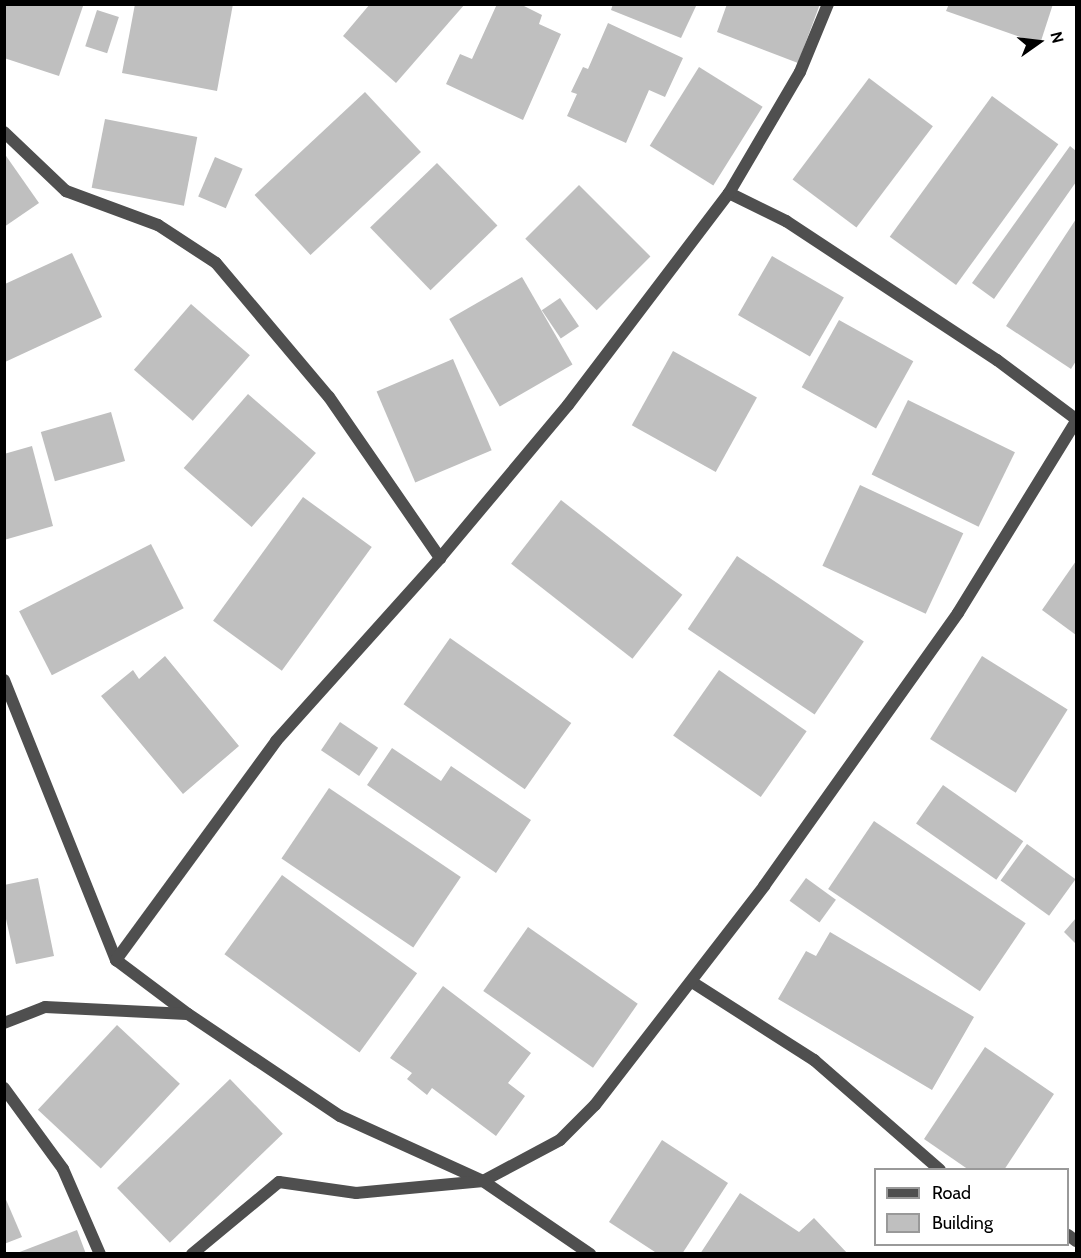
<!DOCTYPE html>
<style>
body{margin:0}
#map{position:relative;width:1081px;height:1258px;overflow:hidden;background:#fff;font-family:Cabin,sans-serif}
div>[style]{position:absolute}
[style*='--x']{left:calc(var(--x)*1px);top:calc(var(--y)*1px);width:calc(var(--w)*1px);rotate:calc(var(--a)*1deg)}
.building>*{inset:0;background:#bfbfbf;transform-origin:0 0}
.street>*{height:12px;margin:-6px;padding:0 6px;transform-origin:6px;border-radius:6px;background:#4f4f4f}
span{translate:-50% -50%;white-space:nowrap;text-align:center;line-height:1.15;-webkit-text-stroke:6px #fff;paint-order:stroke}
.frame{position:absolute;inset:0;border:6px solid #000;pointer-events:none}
.legend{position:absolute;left:874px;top:1168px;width:195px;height:78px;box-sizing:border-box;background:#fff;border:2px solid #999;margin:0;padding:8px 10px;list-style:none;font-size:18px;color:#000}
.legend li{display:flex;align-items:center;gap:12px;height:30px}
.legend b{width:30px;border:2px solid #999}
.north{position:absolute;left:1009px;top:12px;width:60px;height:60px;-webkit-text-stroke:4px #fff;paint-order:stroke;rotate:76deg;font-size:16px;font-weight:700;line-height:24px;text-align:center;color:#000}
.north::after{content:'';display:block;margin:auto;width:21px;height:27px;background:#000;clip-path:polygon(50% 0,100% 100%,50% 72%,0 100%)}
</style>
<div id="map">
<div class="building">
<i style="clip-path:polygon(4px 4px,83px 6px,59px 76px,4px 58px)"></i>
<i style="clip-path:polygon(135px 4px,233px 4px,217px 91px,122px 73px)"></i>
<i style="clip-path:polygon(370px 4px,465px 4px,396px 83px,343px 36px)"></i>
<i style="clip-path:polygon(497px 4px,520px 4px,542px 15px,539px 24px,561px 34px,523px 120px,446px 84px,460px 54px,472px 59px)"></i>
<i style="clip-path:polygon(613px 4px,697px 4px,681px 38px,611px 10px)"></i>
<i style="clip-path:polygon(727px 4px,820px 4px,798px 63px,717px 32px)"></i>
<i style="clip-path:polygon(949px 4px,1053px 4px,1040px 44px,946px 11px)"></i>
<i style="left:97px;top:10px;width:23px;height:38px;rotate:18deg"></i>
<i style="clip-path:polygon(608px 23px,683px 58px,665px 97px,649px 90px,626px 143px,567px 116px,577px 94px,571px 92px,583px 67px,588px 69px)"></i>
<i style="left:699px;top:67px;width:75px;height:93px;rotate:32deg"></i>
<i style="left:869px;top:78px;width:80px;height:127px;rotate:37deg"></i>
<i style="left:365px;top:92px;width:82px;height:151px;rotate:47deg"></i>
<i style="left:992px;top:96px;width:82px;height:174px;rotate:36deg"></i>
<i style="left:105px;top:119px;width:94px;height:70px;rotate:11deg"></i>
<i style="clip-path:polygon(1070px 146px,1076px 151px,1076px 182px,994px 299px,972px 283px)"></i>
<i style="clip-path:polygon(4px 153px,39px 203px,4px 227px)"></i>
<i style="left:215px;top:157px;width:30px;height:43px;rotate:23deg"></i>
<i style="left:437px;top:163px;width:87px;height:93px;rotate:46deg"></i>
<i style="left:579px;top:185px;width:101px;height:76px;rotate:45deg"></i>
<i style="clip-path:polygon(1076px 219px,1076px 361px,1071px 369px,1006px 326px)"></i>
<i style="clip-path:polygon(72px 253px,102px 317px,5px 362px,5px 284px)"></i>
<i style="left:772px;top:256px;width:83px;height:68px;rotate:30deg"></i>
<i style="left:522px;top:277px;width:101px;height:84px;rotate:60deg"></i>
<i style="left:560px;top:298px;width:34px;height:22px;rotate:56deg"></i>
<i style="left:191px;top:304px;width:78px;height:87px;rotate:41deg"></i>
<i style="left:839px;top:320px;width:85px;height:77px;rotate:29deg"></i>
<i style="left:673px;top:351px;width:96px;height:85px;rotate:29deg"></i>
<i style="left:453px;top:359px;width:99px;height:83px;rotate:67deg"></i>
<i style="left:248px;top:394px;width:90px;height:98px;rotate:41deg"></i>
<i style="left:908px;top:400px;width:119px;height:83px;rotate:26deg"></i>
<i style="left:111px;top:412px;width:51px;height:73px;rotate:74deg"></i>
<i style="clip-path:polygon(32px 446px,53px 526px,4px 540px,4px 454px)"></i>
<i style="left:860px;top:485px;width:114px;height:89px;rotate:25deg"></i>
<i style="left:303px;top:497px;width:85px;height:153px;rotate:36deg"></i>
<i style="left:561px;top:500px;width:154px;height:81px;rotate:38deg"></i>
<i style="left:151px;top:544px;width:72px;height:148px;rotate:63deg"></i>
<i style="left:737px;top:556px;width:153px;height:88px;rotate:34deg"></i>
<i style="clip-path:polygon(1076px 561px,1076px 635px,1042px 610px)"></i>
<i style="left:450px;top:638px;width:148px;height:81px;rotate:35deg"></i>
<i style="clip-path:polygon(165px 656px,239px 746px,183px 794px,101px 696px,133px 670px,139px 679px)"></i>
<i style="left:982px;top:656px;width:101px;height:98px;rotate:32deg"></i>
<i style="left:719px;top:670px;width:107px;height:80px;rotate:35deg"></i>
<i style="left:340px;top:722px;width:46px;height:34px;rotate:34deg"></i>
<i style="clip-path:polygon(392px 748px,441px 781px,451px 766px,531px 820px,496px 873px,367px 785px)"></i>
<i style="left:943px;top:785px;width:98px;height:47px;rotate:35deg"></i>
<i style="left:329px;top:788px;width:159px;height:85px;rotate:34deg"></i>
<i style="left:874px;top:821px;width:183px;height:82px;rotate:34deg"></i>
<i style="left:1027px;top:844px;width:60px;height:45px;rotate:36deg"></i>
<i style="left:282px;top:875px;width:167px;height:98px;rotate:36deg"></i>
<i style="clip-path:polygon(38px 878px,54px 956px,16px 964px,4px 910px,4px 885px)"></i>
<i style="left:806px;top:878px;width:37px;height:28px;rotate:36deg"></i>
<i style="clip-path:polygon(1076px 918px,1076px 944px,1064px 932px)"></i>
<i style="left:528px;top:927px;width:134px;height:78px;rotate:35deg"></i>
<i style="clip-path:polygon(830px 932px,974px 1017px,932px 1090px,778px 999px,806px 951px,816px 956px)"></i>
<i style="clip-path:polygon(443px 986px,531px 1053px,508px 1083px,525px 1096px,496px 1136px,432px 1088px,427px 1095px,407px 1079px,412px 1073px,390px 1058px)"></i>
<i style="left:117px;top:1025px;width:86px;height:116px;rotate:43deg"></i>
<i style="clip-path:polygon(985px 1047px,1054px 1094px,1004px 1170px,969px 1170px,924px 1139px)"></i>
<i style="left:230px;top:1079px;width:76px;height:157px;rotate:46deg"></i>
<i style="clip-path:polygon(662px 1140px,728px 1183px,682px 1254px,658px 1254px,609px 1222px)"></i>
<i style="clip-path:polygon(740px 1193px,799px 1232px,814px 1218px,848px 1254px,700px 1254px)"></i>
<i style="clip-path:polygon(4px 1195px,22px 1237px,4px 1244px)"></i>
<i style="clip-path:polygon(77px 1230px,86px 1254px,17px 1254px,17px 1253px)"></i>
</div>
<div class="street">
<i style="--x:4;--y:132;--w:86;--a:43.6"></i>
<i style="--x:66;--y:191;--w:98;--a:20.3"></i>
<i style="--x:158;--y:225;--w:69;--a:33.2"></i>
<i style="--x:216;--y:263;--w:175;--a:49.9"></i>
<i style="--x:329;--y:397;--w:196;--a:55.4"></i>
<i style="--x:729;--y:193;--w:64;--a:26.2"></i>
<i style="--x:786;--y:221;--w:253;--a:33.4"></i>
<i style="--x:997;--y:360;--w:99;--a:36.8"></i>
<i style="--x:4;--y:680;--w:302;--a:68.2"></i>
<i style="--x:116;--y:960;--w:90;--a:36.9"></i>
<i style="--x:188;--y:1014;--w:183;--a:33.9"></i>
<i style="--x:340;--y:1116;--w:157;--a:24.4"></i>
<i style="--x:483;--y:1181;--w:130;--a:34.3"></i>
<i style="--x:116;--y:960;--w:271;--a:-53.8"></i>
<i style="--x:276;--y:741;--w:246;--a:-48.1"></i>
<i style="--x:440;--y:558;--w:199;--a:-50.1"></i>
<i style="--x:568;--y:405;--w:266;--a:-52.8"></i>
<i style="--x:729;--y:193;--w:140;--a:-59.6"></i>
<i style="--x:800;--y:72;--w:74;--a:-67.6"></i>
<i style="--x:692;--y:982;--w:145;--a:32.6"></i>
<i style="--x:814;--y:1060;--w:167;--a:41.1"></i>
<i style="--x:4;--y:1023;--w:44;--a:-21.3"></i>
<i style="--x:45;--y:1007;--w:142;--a:2.8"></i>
<i style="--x:4;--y:1088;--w:100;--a:53.9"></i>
<i style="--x:63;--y:1169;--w:93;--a:66.5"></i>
<i style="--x:1068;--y:1235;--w:10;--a:37"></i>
<i style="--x:192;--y:1254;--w:113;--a:-39.6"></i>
<i style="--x:279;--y:1182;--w:78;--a:8.1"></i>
<i style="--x:356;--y:1193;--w:128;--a:-5.4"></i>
<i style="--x:483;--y:1181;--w:87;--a:-28"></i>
<i style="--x:560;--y:1140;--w:49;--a:-45"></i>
<i style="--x:595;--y:1105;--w:277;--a:-52.3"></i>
<i style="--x:764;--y:886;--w:335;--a:-54.6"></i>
<i style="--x:958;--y:613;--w:225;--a:-58.4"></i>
</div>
<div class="frame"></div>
<ul class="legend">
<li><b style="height:8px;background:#4f4f4f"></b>Road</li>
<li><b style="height:16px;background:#bfbfbf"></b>Building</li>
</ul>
<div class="north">N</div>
</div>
